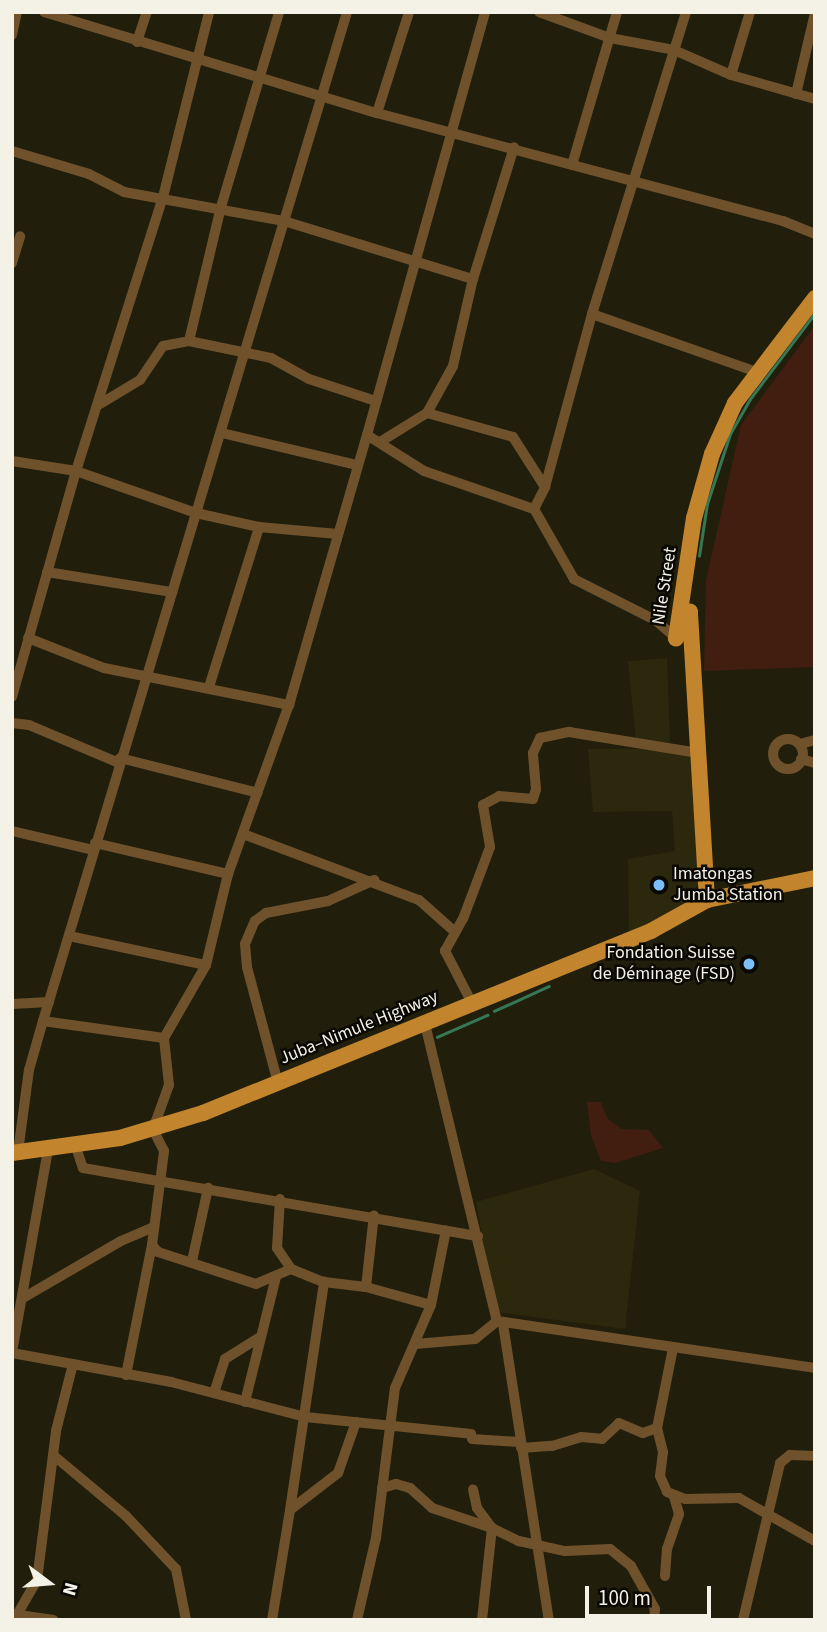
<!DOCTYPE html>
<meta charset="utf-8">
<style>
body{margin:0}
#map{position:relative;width:827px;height:1632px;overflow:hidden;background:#211e0c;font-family:"Source Sans 3",sans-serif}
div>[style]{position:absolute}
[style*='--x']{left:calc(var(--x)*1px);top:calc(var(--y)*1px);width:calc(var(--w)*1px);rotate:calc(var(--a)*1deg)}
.built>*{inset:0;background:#2c280e}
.green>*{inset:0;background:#411e0f}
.stream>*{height:2.5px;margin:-1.25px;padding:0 1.25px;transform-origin:1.25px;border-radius:1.25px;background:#367856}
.minor>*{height:10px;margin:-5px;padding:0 5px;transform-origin:5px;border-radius:5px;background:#6f522c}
.minor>.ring{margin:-5px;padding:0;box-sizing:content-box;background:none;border:10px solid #6f522c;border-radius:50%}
.primary>*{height:16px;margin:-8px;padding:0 8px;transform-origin:8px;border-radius:8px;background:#c2842c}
.dots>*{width:19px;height:19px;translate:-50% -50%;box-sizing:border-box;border:4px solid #090803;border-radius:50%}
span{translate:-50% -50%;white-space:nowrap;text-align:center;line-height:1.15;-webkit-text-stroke:5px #090803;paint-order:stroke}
.street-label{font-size:18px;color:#f4f2e6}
.poi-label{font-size:18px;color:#f4f2e6}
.left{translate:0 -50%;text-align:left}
.right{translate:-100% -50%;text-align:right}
.frame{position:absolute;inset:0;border:14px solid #f4f2e6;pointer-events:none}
.north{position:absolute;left:14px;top:1548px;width:70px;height:70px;-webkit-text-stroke:5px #090803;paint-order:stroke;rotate:106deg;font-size:19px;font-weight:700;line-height:28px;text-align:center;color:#f4f2e6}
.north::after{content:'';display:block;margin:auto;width:24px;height:32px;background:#f4f2e6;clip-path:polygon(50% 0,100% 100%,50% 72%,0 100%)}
.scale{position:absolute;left:585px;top:1586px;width:126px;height:32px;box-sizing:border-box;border:4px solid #f4f2e6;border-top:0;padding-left:9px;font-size:21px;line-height:24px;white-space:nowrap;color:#f4f2e6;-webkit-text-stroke:5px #090803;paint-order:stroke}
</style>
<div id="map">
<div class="built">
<i style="clip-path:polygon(667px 658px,670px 743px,636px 740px,628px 661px)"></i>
<i style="clip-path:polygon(588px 749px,694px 749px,700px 882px,678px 913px,629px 932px,628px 859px,675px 851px,672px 811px,593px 812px)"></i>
<i style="clip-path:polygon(594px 1169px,640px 1191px,625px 1329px,496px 1312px,476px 1202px)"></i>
</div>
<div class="green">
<i style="clip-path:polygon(815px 325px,815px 667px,704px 671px,706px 580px,741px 425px)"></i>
<i style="clip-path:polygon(587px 1102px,601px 1102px,607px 1118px,621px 1129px,649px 1130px,663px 1148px,615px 1163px,601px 1161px,591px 1136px)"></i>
</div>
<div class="stream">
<i style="--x:699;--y:556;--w:53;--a:-81.3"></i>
<i style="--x:707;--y:504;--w:74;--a:-71.8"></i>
<i style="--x:730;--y:434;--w:40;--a:-60.3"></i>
<i style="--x:750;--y:399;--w:108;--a:-52.9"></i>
<i style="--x:494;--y:1011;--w:60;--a:-24.4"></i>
<i style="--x:437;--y:1037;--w:55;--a:-23.7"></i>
</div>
<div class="minor">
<i style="--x:44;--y:12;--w:348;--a:16.9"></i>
<i style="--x:377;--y:113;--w:420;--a:14.9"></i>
<i style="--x:783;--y:221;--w:35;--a:22"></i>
<i style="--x:539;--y:12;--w:76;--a:20.1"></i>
<i style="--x:610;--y:38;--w:65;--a:10.6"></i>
<i style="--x:674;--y:50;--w:62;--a:23.7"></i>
<i style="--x:731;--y:75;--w:87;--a:15.9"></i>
<i style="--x:12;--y:35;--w:24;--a:-78"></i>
<i style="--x:137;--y:42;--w:32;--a:-72"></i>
<i style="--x:731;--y:75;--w:66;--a:-73.2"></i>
<i style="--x:796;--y:94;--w:83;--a:-76.8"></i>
<i style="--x:377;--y:113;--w:106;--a:-72.4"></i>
<i style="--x:12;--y:151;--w:80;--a:16.6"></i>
<i style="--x:89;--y:174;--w:39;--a:27"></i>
<i style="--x:124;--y:192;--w:163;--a:10.3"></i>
<i style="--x:284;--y:221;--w:198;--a:17.1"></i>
<i style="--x:572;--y:165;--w:159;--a:-73.6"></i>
<i style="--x:12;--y:263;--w:28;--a:-73"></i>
<i style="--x:592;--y:314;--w:175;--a:19.4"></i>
<i style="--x:189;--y:341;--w:138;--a:-76.6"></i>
<i style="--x:221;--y:207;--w:203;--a:-73.4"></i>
<i style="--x:100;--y:404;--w:47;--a:-31"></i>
<i style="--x:140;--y:380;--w:41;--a:-55.9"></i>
<i style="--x:163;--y:346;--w:26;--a:-11"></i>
<i style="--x:189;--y:341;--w:84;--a:11.7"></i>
<i style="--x:271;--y:358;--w:43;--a:28.9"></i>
<i style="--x:309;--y:379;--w:71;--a:18.2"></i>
<i style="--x:427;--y:413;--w:89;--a:15.6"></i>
<i style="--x:513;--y:437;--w:59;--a:57.4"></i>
<i style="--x:222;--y:433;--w:138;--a:13.4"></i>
<i style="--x:367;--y:435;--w:439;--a:-74.4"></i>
<i style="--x:380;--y:442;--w:55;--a:-31.7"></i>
<i style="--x:427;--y:413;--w:54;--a:-61"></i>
<i style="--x:453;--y:366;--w:89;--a:-77.1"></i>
<i style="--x:473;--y:279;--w:138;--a:-72.7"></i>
<i style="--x:12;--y:461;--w:65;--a:8.9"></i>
<i style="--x:76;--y:471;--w:127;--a:19.3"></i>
<i style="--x:196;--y:513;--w:65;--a:12.5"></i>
<i style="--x:259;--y:527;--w:79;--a:5.1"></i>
<i style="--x:47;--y:572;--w:127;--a:9.1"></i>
<i style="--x:28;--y:638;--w:82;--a:21.5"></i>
<i style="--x:104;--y:668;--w:189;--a:11.3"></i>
<i style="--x:676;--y:638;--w:28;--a:-139"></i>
<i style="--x:655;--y:620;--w:91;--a:-153.2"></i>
<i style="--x:574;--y:579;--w:81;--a:-119.7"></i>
<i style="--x:534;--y:509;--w:25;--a:-63"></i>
<i style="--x:545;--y:487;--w:179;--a:-74.8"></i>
<i style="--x:592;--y:314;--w:316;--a:-72.7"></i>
<i style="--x:209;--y:687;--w:168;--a:-72.6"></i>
<i style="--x:12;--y:697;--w:235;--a:-74.2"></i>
<i style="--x:76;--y:471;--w:287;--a:-72.4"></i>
<i style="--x:163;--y:197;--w:191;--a:-76"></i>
<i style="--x:12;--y:723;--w:17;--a:7"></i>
<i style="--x:29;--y:725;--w:98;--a:22.9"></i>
<i class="ring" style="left:773px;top:739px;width:20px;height:20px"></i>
<i style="--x:800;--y:744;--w:16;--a:-15"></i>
<i style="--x:120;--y:758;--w:142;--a:14.2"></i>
<i style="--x:801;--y:759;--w:15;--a:16"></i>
<i style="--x:12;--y:831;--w:83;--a:13.2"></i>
<i style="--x:243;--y:834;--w:188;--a:20.6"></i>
<i style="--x:419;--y:900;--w:47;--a:41.5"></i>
<i style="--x:95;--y:843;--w:137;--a:13.1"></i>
<i style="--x:69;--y:936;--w:140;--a:12"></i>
<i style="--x:472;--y:1003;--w:59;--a:-117.4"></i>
<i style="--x:445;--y:951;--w:37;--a:-61"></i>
<i style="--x:463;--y:919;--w:77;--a:-69.4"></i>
<i style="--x:490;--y:847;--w:43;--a:-99.5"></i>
<i style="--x:483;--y:805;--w:18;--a:-29"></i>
<i style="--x:499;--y:796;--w:34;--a:5"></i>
<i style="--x:533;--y:799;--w:10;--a:-73"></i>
<i style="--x:536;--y:789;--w:36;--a:-95"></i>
<i style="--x:533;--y:753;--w:17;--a:-65"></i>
<i style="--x:540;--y:738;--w:30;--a:-12"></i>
<i style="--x:569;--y:732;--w:131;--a:9.2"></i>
<i style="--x:12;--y:1004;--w:37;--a:-3"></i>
<i style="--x:43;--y:1021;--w:122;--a:8"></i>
<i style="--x:425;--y:1024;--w:306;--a:76.4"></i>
<i style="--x:497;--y:1321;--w:321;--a:8.4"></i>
<i style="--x:278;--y:1083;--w:120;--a:-105"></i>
<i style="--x:247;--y:967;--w:23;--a:-95"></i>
<i style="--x:245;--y:944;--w:25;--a:-67"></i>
<i style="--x:255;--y:921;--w:14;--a:-36"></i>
<i style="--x:266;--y:913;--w:63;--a:-11"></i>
<i style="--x:328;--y:901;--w:51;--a:-24.5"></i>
<i style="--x:75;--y:1144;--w:25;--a:72"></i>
<i style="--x:83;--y:1168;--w:401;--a:9.8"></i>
<i style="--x:18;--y:1152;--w:83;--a:-82.4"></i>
<i style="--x:29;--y:1070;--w:51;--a:-74.1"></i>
<i style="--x:43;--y:1021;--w:1054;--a:-73.23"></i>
<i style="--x:280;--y:1199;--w:49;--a:93.5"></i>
<i style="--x:277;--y:1248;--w:25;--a:56"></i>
<i style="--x:291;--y:1269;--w:35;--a:22"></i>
<i style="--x:324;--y:1282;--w:42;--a:6.8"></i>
<i style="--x:366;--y:1287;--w:67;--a:15.5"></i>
<i style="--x:192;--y:1261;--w:75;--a:-77.6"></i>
<i style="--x:291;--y:1269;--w:38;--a:157"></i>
<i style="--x:256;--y:1284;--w:103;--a:-161.9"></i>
<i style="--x:158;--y:1252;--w:9;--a:-131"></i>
<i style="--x:152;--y:1245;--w:95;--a:-82.7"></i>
<i style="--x:164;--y:1151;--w:25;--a:-117"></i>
<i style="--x:153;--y:1129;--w:47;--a:-70"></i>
<i style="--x:169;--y:1085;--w:47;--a:-96.1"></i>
<i style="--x:164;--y:1038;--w:84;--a:-60.1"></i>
<i style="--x:206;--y:965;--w:94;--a:-76.4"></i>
<i style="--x:228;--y:874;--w:180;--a:-70.2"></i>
<i style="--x:289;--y:705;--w:281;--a:-73.9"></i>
<i style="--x:367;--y:435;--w:67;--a:32.3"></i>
<i style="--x:424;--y:471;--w:116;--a:19.1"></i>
<i style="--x:366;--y:1287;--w:72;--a:-83.7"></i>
<i style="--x:23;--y:1298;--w:113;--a:-30.2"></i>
<i style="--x:121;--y:1241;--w:34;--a:-23"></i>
<i style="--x:503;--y:1324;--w:300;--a:81.2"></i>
<i style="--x:415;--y:1344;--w:60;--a:-4.8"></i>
<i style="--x:475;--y:1339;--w:28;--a:-39"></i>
<i style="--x:673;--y:1348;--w:82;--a:101.3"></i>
<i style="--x:657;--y:1428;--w:25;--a:76"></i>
<i style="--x:663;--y:1452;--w:24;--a:97"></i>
<i style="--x:660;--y:1476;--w:17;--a:66"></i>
<i style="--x:667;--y:1492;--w:19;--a:21"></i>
<i style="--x:685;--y:1499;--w:54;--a:-1.1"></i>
<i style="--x:739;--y:1498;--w:87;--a:29.5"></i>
<i style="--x:12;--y:1352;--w:206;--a:-79.9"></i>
<i style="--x:12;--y:1353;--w:162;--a:10.3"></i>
<i style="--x:171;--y:1382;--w:138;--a:14.6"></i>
<i style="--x:305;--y:1417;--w:167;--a:5.8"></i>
<i style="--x:126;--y:1375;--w:133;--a:-78.7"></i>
<i style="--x:214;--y:1393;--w:36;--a:-72"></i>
<i style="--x:225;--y:1359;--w:39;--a:-32"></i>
<i style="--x:245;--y:1402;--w:129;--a:-76.1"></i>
<i style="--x:472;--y:1439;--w:47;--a:3.7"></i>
<i style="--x:521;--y:1448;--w:31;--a:-4"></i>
<i style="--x:552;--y:1446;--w:30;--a:-17"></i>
<i style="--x:581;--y:1437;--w:21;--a:5"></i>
<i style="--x:602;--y:1439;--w:23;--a:-43"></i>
<i style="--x:619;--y:1423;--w:26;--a:23"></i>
<i style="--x:643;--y:1433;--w:15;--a:-20"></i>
<i style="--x:53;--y:1455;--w:95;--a:39.9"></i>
<i style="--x:126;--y:1516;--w:73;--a:46.7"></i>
<i style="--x:176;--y:1569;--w:52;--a:78.9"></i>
<i style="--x:382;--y:1488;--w:15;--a:-16"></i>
<i style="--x:396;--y:1484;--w:15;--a:16"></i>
<i style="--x:410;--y:1488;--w:30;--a:42"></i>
<i style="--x:432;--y:1508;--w:63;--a:18.4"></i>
<i style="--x:492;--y:1528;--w:25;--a:-127"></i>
<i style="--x:477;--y:1508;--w:19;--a:-102"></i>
<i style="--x:290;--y:1510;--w:231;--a:-81.5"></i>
<i style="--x:665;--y:1576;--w:27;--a:-86"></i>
<i style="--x:667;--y:1549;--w:37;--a:-71"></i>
<i style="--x:679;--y:1514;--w:18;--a:-106"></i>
<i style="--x:12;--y:1614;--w:42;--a:8.1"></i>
<i style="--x:14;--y:1620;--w:46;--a:-60.1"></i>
<i style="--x:37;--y:1580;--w:150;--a:-82.7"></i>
<i style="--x:56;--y:1431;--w:69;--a:-75.8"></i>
<i style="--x:272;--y:1620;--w:111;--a:-80.7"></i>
<i style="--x:290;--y:1510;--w:61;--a:-37.6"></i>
<i style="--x:338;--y:1473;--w:54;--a:-70.6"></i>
<i style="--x:357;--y:1620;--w:84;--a:-77"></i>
<i style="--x:376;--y:1538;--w:151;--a:-82.8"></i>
<i style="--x:395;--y:1388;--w:90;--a:-66.6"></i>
<i style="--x:431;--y:1305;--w:76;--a:-78.7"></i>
<i style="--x:482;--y:1620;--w:93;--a:-83.8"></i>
<i style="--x:492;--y:1528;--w:30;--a:26"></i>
<i style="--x:519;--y:1541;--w:47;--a:12.3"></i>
<i style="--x:565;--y:1551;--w:45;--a:-2.5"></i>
<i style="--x:610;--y:1549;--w:27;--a:39"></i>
<i style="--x:631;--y:1566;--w:49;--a:60.8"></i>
<i style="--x:655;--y:1609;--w:11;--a:95"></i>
<i style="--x:743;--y:1620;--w:161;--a:-76.7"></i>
<i style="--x:780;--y:1463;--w:13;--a:-39"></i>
<i style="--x:790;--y:1455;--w:25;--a:2"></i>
</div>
<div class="primary">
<i style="--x:707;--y:900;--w:289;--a:-93.4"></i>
<i style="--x:690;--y:612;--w:30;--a:118"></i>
<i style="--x:676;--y:638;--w:121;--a:-81.5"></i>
<i style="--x:694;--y:518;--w:66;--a:-74.3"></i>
<i style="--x:712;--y:454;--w:56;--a:-65.7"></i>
<i style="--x:735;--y:403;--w:132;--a:-52.7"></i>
<i style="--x:12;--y:1153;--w:109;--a:-7.9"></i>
<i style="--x:120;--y:1138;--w:87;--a:-16.8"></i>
<i style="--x:203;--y:1113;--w:484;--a:-22.1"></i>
<i style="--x:651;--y:931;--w:64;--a:-29"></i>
<i style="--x:707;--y:900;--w:110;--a:-11.5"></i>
</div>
<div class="dots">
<i style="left:659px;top:885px;background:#7bbef9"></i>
<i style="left:749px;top:964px;background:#7bbef9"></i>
</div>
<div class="street-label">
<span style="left:665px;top:586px;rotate:-81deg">Nile Street</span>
<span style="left:359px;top:1028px;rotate:-22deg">Juba–Nimule Highway</span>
</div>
<div class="poi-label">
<span class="left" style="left:673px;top:885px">Imatongas<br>Jumba Station</span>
<span class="right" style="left:735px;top:964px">Fondation Suisse<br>de Déminage (FSD)</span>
</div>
<div class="frame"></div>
<div class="north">N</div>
<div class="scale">100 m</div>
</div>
